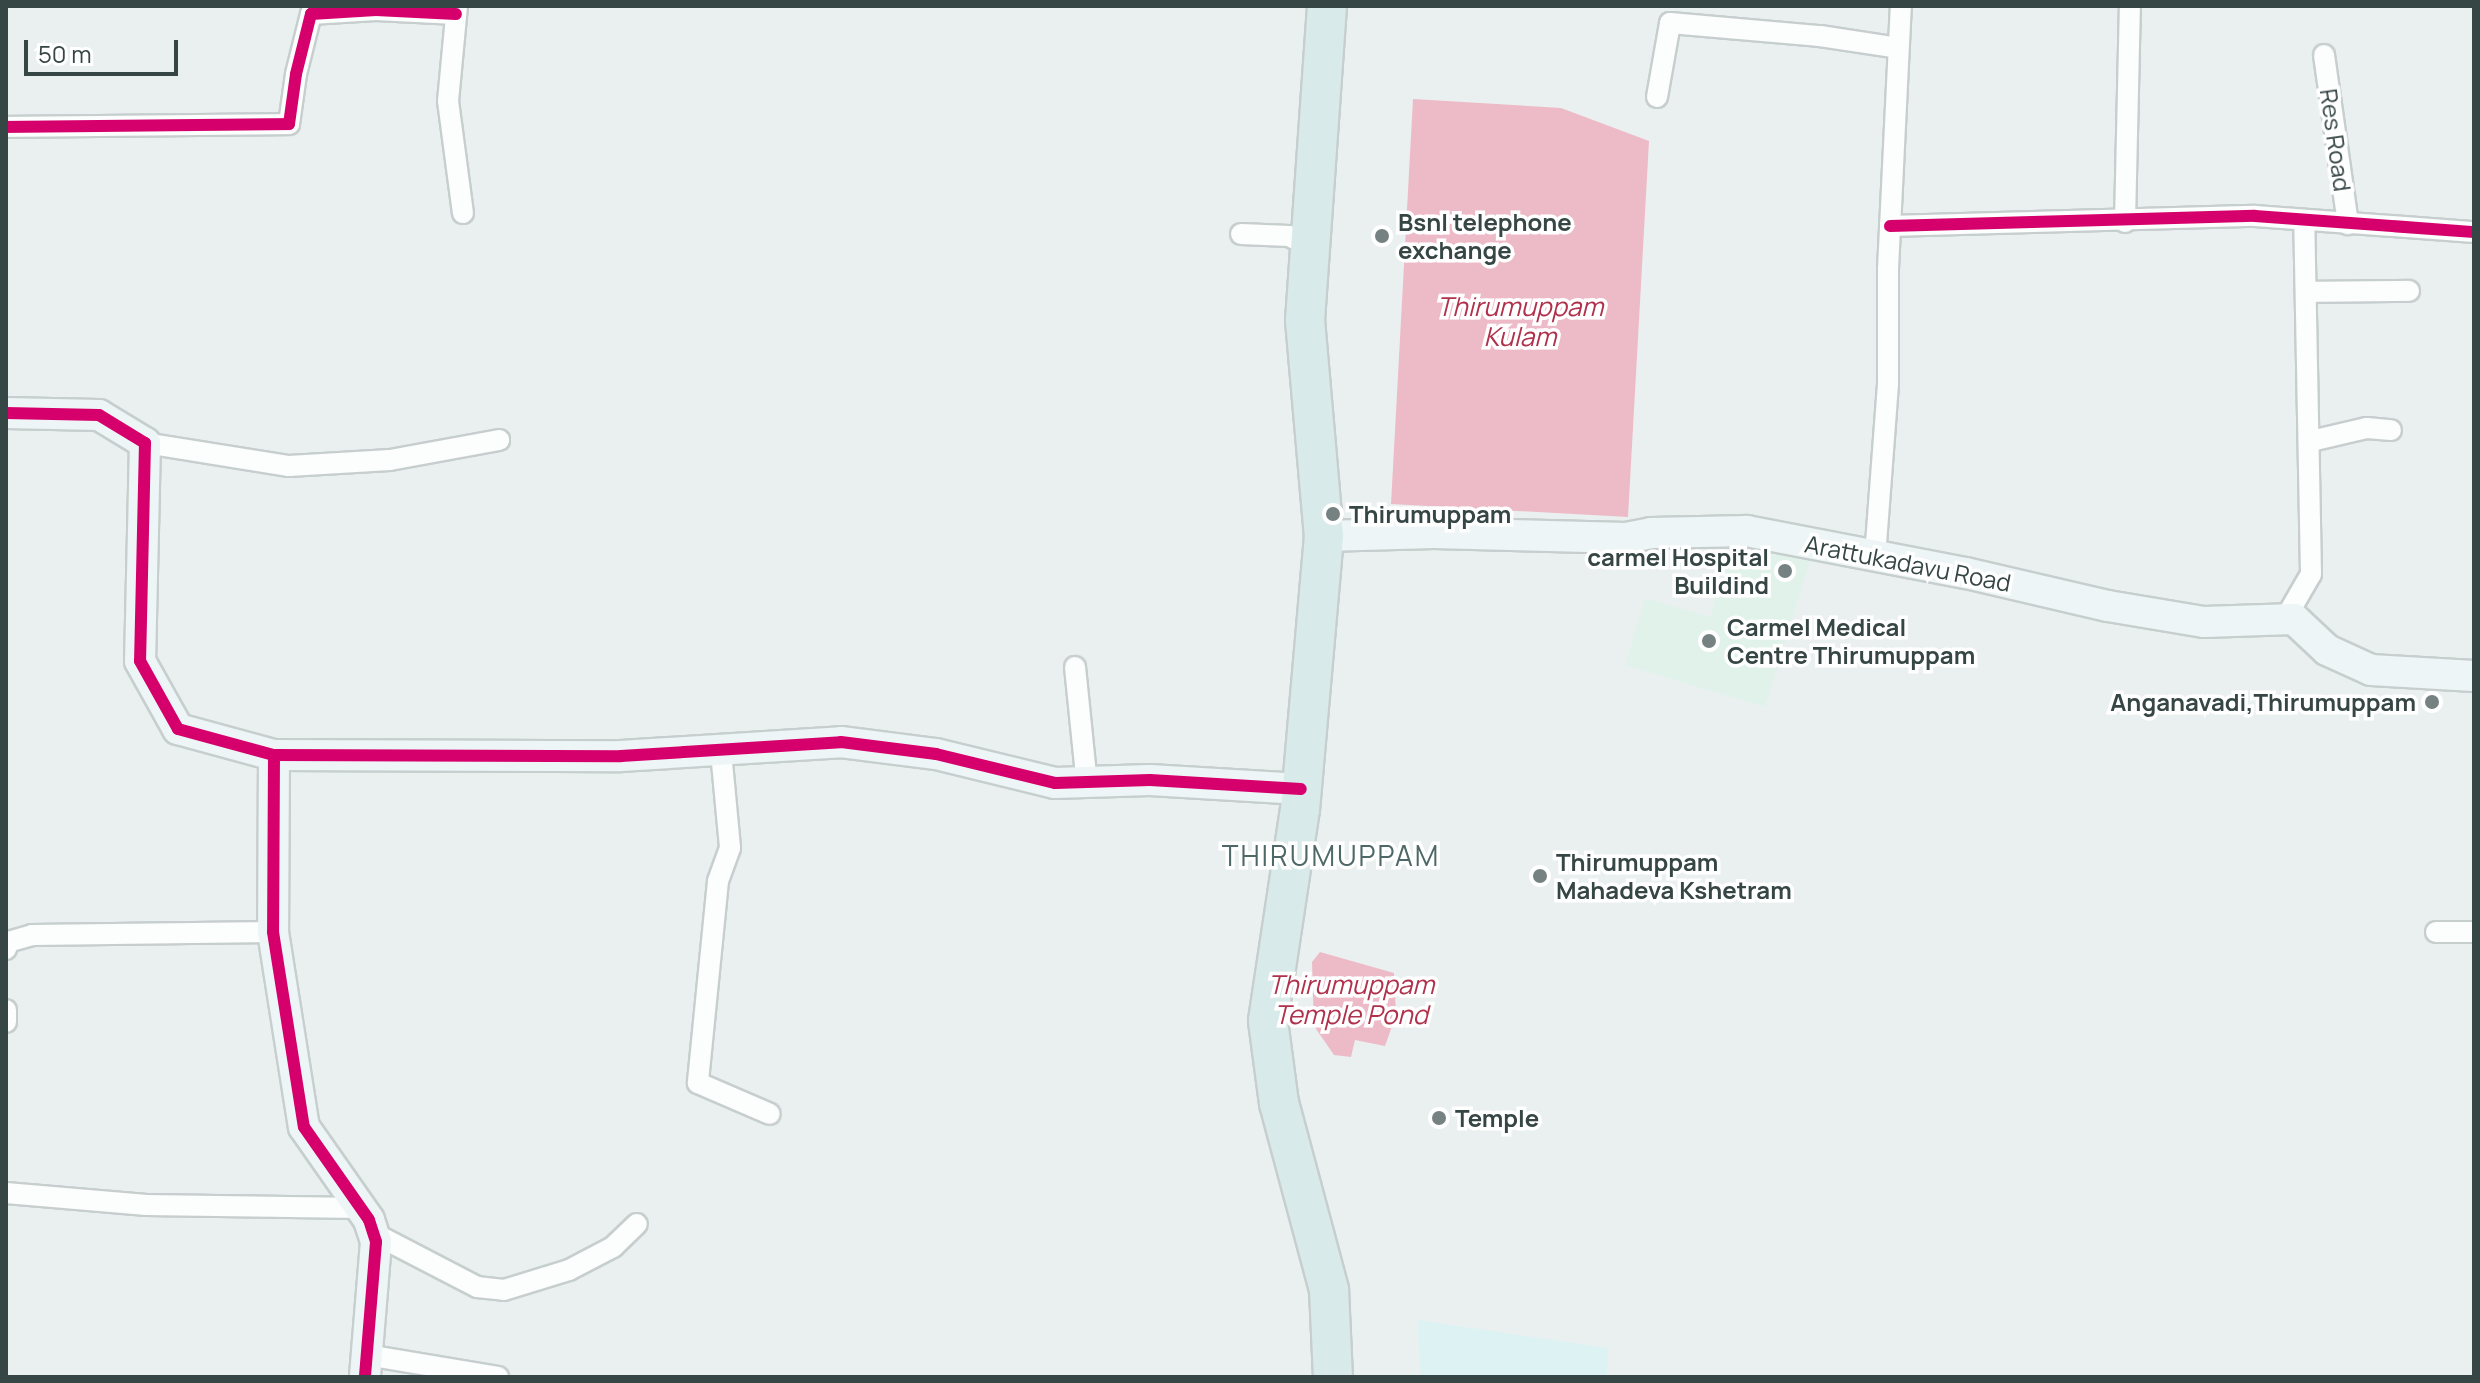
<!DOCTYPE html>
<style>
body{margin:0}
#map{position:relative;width:2480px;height:1383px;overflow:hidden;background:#eaf0f0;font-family:Manrope,sans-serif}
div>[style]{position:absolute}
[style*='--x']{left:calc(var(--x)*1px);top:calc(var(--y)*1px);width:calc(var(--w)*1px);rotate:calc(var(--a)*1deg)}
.commercial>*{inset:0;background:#ddf2f2}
.medical>*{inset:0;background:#e1f2eb}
.water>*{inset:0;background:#edbbc7}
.roads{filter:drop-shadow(2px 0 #c7cece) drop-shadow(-2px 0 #c7cece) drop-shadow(0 2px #c7cece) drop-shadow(0 -2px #c7cece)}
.street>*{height:20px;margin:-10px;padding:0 10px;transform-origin:10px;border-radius:10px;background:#fcfdfd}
.secondary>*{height:30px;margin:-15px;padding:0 15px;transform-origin:15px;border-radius:15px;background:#eef5f6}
.highway>*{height:38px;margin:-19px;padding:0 19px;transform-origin:19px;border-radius:19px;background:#d9eaeb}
.cycleway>*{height:12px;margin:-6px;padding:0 6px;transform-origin:6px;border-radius:6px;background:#d6006c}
.dots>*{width:22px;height:22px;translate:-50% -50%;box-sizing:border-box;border:4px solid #fff;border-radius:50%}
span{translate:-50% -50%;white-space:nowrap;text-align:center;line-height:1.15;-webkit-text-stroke:7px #fff;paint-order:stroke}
.street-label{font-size:24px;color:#364645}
.poi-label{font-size:24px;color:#364645;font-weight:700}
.left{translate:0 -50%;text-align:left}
.right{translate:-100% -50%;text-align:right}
.water-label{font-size:26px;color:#af314b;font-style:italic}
.quarter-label{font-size:28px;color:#4d6867;letter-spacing:2px}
.frame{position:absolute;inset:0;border:8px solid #364645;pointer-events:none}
.scale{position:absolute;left:24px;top:40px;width:154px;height:36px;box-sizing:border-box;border:4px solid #364645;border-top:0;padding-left:10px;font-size:24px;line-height:28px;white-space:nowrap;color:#364645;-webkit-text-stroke:6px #fff;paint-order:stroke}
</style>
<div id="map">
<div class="commercial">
<i style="clip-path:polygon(1417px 1320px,1608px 1348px,1607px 1377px,1421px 1377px)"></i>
</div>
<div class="medical">
<i style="clip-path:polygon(1734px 538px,1810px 561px,1765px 707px,1625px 665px,1645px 598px,1710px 617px)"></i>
</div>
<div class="water">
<i style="clip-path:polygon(1413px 99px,1561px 108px,1649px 141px,1628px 517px,1391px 504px)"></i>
<i style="clip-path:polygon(1320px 952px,1394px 973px,1396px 1015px,1385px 1046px,1355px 1040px,1351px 1057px,1334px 1055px,1314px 1026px,1312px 962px)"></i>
</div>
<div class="roads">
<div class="street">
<i style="--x:457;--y:6;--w:95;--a:95.4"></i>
<i style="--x:448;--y:101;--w:113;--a:82.4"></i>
<i style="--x:2324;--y:55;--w:171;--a:81.9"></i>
<i style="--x:1657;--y:97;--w:75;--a:-80"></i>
<i style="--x:1670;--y:23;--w:151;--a:5"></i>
<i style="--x:1820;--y:36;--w:79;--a:8.7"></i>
<i style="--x:6;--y:127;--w:283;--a:-0.6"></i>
<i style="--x:289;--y:124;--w:50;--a:-82"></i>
<i style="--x:296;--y:74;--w:62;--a:-76"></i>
<i style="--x:311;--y:14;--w:65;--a:-3.5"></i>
<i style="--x:376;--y:10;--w:80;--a:2.9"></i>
<i style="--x:2125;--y:222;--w:216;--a:-88.7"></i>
<i style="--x:1890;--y:226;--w:365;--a:-1.6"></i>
<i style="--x:2255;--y:216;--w:220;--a:4.2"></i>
<i style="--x:1241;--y:234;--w:48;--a:2.4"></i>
<i style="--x:1289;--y:236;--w:24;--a:28"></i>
<i style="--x:2306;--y:292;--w:103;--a:-0.6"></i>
<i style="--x:2311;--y:441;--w:57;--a:-13.1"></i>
<i style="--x:2367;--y:428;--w:24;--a:5"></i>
<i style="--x:145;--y:443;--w:146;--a:9.1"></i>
<i style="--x:289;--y:466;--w:101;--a:-3.4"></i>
<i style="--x:390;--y:460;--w:111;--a:-10.4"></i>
<i style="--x:1875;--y:557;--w:174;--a:-85.7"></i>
<i style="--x:1888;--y:383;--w:114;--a:-90"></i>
<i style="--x:1888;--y:269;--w:263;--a:-87.2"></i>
<i style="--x:2285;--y:619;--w:52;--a:-60"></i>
<i style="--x:2311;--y:574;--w:354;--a:-91.1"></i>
<i style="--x:1075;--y:667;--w:119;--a:84.2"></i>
<i style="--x:721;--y:752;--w:96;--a:84.6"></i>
<i style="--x:730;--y:848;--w:35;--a:110"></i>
<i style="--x:718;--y:881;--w:203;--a:95.7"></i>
<i style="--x:698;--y:1083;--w:78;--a:23.3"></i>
<i style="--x:2436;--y:932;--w:38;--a:0"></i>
<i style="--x:6;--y:949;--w:7;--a:-74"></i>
<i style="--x:8;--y:942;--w:25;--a:-16"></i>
<i style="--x:32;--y:935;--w:241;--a:-0.7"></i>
<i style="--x:6;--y:1010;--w:12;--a:90"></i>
<i style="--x:6;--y:1193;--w:141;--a:4.9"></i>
<i style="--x:146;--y:1205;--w:214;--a:0.8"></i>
<i style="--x:373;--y:1233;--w:117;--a:27.4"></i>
<i style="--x:477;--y:1287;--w:27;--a:6"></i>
<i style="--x:504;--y:1290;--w:68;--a:-17.1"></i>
<i style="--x:569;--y:1270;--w:50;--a:-27.6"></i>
<i style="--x:613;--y:1247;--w:33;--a:-44"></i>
<i style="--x:367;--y:1355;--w:133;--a:9.5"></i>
</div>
<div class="secondary">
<i style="--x:6;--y:413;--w:93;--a:1.2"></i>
<i style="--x:99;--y:415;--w:54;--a:31.3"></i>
<i style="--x:145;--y:443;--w:218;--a:91.3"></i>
<i style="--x:140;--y:661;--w:78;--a:60.8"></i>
<i style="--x:178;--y:729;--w:99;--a:15.2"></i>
<i style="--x:274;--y:755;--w:347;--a:0.2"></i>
<i style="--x:621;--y:756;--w:220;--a:-3.6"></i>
<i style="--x:841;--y:742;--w:96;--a:7.2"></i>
<i style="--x:936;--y:754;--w:122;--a:13.7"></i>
<i style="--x:1055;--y:783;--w:95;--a:-1.8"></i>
<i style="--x:1150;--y:780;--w:151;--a:3.4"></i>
<i style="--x:1324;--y:536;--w:110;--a:-1.6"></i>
<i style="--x:1434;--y:533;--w:192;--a:1.5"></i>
<i style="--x:1626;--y:538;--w:25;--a:-11"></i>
<i style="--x:1651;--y:533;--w:96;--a:-1.2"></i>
<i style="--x:1747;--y:531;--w:223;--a:10.9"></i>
<i style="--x:1966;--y:573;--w:146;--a:13.1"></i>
<i style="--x:2108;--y:606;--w:97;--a:9.5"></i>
<i style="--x:2204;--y:622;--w:90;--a:-1.9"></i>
<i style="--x:2294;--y:619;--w:45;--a:43.2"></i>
<i style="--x:2327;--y:650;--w:48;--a:24.4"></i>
<i style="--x:2371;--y:670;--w:103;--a:3.3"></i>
<i style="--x:274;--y:755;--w:177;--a:90.3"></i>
<i style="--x:273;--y:932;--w:197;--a:81"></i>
<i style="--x:304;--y:1127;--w:113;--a:55"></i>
<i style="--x:369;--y:1220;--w:23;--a:72"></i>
<i style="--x:376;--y:1242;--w:135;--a:94.7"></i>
</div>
<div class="highway">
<i style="--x:1327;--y:6;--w:315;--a:94"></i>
<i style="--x:1305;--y:320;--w:217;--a:85"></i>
<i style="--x:1324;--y:536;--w:274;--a:95"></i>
<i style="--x:1300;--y:809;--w:214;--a:98.6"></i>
<i style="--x:1268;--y:1021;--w:83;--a:82.4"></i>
<i style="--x:1279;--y:1103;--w:194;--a:75"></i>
<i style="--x:1329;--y:1290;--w:87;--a:87.4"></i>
</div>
</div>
<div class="cycleway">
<i style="--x:6;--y:127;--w:283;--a:-0.6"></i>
<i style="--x:289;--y:124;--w:50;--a:-82"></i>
<i style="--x:296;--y:74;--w:62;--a:-76"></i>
<i style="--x:311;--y:14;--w:65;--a:-3.5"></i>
<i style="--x:376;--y:10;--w:80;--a:2.9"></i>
<i style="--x:1890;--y:226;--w:365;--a:-1.6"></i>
<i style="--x:2255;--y:216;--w:220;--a:4.2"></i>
<i style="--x:6;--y:413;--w:93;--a:1.2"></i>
<i style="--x:99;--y:415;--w:54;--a:31.3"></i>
<i style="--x:145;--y:443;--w:218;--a:91.3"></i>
<i style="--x:140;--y:661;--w:78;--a:60.8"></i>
<i style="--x:178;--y:729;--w:99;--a:15.2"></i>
<i style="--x:274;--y:755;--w:347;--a:0.2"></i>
<i style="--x:621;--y:756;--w:220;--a:-3.6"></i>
<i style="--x:841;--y:742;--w:96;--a:7.2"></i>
<i style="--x:936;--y:754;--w:122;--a:13.7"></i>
<i style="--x:1055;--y:783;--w:95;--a:-1.8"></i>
<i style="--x:1150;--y:780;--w:151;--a:3.4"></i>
<i style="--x:274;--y:755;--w:177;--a:90.3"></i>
<i style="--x:273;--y:932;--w:197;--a:81"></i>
<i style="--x:304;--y:1127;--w:113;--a:55"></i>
<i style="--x:369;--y:1220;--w:23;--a:72"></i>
<i style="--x:376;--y:1242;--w:135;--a:94.7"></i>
</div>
<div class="dots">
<i style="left:1382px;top:236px;background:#758281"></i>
<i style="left:1333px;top:514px;background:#758281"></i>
<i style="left:1785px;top:571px;background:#758281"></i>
<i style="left:1709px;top:641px;background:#758281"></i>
<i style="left:2432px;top:702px;background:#758281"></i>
<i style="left:1540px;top:876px;background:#758281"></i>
<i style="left:1439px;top:1118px;background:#758281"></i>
</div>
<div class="street-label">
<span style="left:2336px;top:140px;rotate:82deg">Res Road</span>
<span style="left:1908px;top:563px;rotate:11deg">Arattukadavu Road</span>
</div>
<div class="poi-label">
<span class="left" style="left:1398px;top:236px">Bsnl telephone<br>exchange</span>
<span class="left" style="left:1349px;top:514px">Thirumuppam</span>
<span class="right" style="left:1769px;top:571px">carmel Hospital<br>Buildind</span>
<span class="left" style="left:1727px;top:641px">Carmel Medical<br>Centre Thirumuppam</span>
<span class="right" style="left:2416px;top:702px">Anganavadi,Thirumuppam</span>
<span class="left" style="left:1556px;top:876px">Thirumuppam<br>Mahadeva Kshetram</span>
<span class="left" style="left:1455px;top:1118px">Temple</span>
</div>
<div class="water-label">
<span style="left:1520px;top:322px">Thirumuppam<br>Kulam</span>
<span style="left:1351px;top:1000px">Thirumuppam<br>Temple Pond</span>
</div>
<div class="quarter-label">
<span style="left:1331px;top:855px">THIRUMUPPAM</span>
</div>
<div class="frame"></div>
<div class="scale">50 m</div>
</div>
